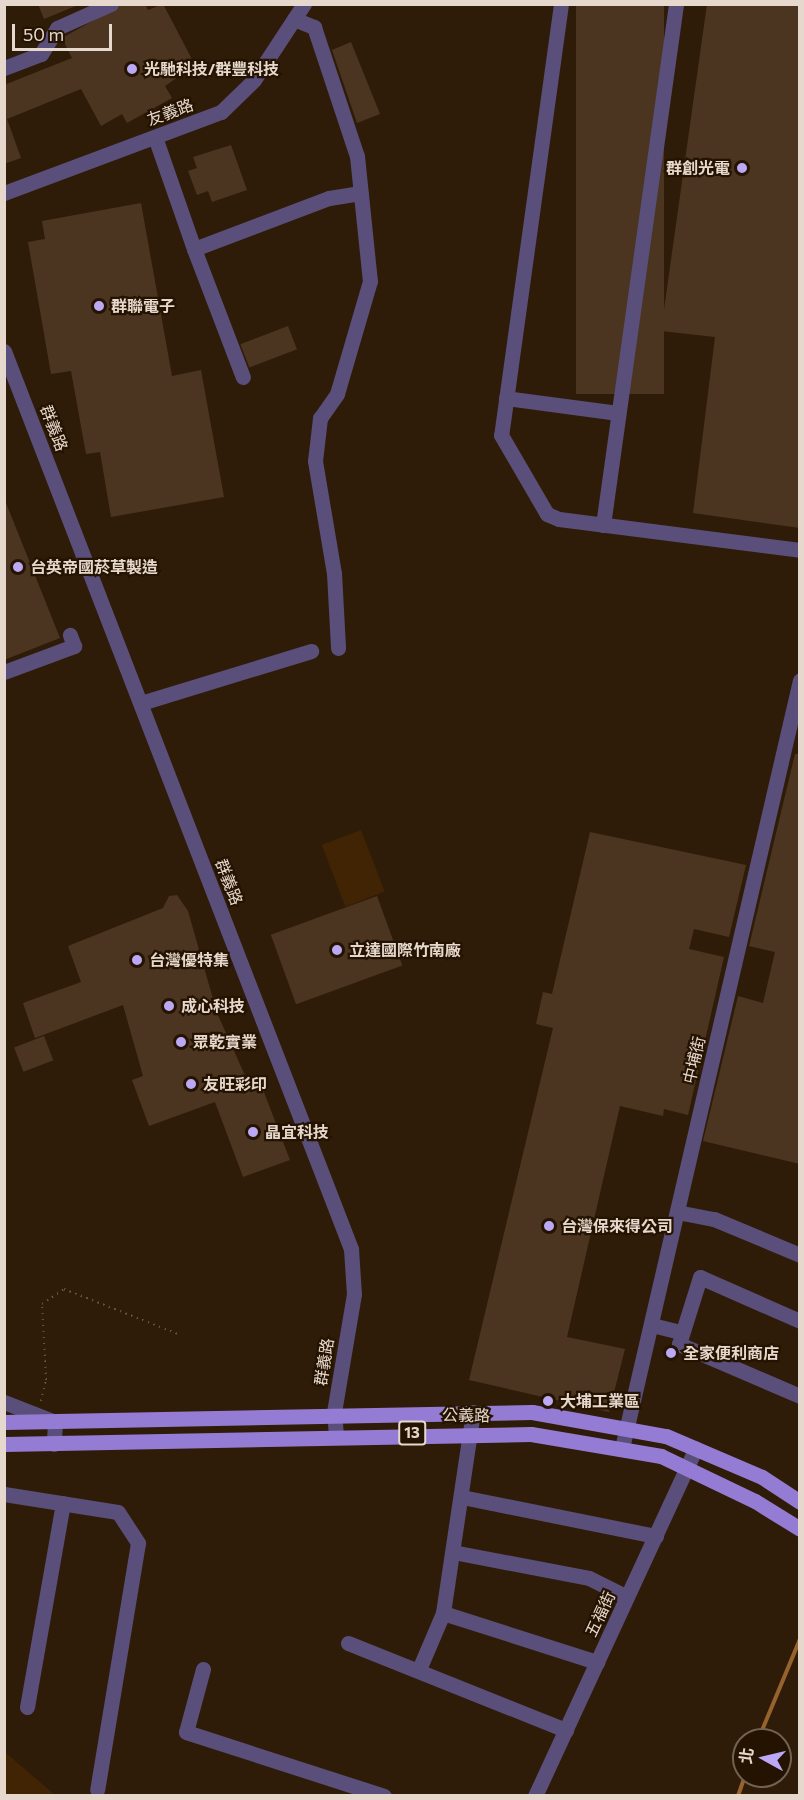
<!DOCTYPE html>
<meta charset="utf-8">
<style>
body{margin:0}
#map{position:relative;width:804px;height:1800px;overflow:hidden;background:#2f1c08;font-family:Commissioner,"Noto Sans TC",sans-serif}
div>[style]{position:absolute}
[style*='--x']{left:calc(var(--x)*1px);top:calc(var(--y)*1px);width:calc(var(--w)*1px);rotate:calc(var(--a)*1deg)}
.green>*{inset:0;background:#402403;transform-origin:0 0}
.stream>*{height:4px;margin:-2px;padding:0 2px;transform-origin:2px;border-radius:2px;background:#96622d}
.building>*{inset:0;background:#4b3521;transform-origin:0 0}
.path>*{height:2px;margin-top:-1px;transform-origin:0;background:repeating-linear-gradient(90deg,#665543 0 1.5px,transparent 0 6px)}
.minor>*{height:15px;margin:-7.5px;padding:0 7.5px;transform-origin:7.5px;border-radius:7.5px;background:#5a4f7a}
.major>*{height:15px;margin:-7.5px;padding:0 7.5px;transform-origin:7.5px;border-radius:7.5px;background:#947cd5}
.dots>*{width:16px;height:16px;translate:-50% -50%;box-sizing:border-box;border:3px solid #251301;border-radius:50%}
span{translate:-50% -50%;white-space:nowrap;text-align:center;line-height:1.15;-webkit-text-stroke:4.5px #251301;paint-order:stroke}
.shield-label span{padding:2px 4px;background:#251301;border:2px solid;border-radius:4px;-webkit-text-stroke-width:0}
.shield-label{font-size:15px;color:#e6d8cc;font-weight:700}
.poi-label{font-size:16px;color:#e6d8cc;font-weight:700}
.left{translate:0 -50%;text-align:left}
.right{translate:-100% -50%;text-align:right}
.street-label{font-size:16px;color:#e6d8cc}
.frame{position:absolute;inset:0;border:6px solid #e6d8cc;pointer-events:none}
.north{position:absolute;left:732px;top:1728px;width:60px;height:60px;box-sizing:border-box;background:#251301;border:2px solid #726252;border-radius:50%;rotate:278deg;font-size:16px;font-weight:700;line-height:24px;text-align:center;color:#e6d8cc}
.north::after{content:'';display:block;margin:auto;width:21px;height:27px;background:#bca9f5;clip-path:polygon(50% 0,100% 100%,50% 72%,0 100%)}
.scale{position:absolute;left:12px;top:24px;width:100px;height:27px;box-sizing:border-box;border:3px solid #e6d8cc;border-top:0;padding-left:8px;font-size:18px;line-height:21px;white-space:nowrap;color:#e6d8cc;-webkit-text-stroke:4px #251301;paint-order:stroke}
</style>
<div id="map">
<div class="green">
<i style="left:361px;top:830px;width:66px;height:42px;rotate:69deg"></i>
<i style="clip-path:polygon(4px 1752px,5px 1752px,55px 1795px,5px 1795px)"></i>
</div>
<div class="stream">
<i style="--x:758;--y:1740;--w:109;--a:-67.4"></i>
<i style="--x:738;--y:1796;--w:21;--a:-71"></i>
</div>
<div class="building">
<i style="clip-path:polygon(38px 4px,78px 4px,78px 5px,44px 19px)"></i>
<i style="clip-path:polygon(123px 4px,145px 4px,148px 10px,163px 4px,195px 65px,165px 86px,172px 98px,127px 123px,122px 114px,101px 126px,81px 89px,7px 119px,21px 158px,4px 164px,4px 85px,72px 58px,62px 38px)"></i>
<i style="left:576px;top:4px;width:88px;height:390px"></i>
<i style="clip-path:polygon(707px 4px,800px 4px,800px 528px,693px 513px,715px 337px,661px 331px)"></i>
<i style="clip-path:polygon(351px 42px,380px 114px,357px 123px,332px 50px)"></i>
<i style="clip-path:polygon(231px 145px,247px 190px,212px 202px,208px 191px,197px 195px,188px 171px,197px 168px,193px 157px)"></i>
<i style="clip-path:polygon(141px 203px,172px 376px,201px 370px,224px 497px,111px 517px,100px 452px,86px 454px,71px 371px,51px 374px,28px 242px,45px 239px,42px 221px)"></i>
<i style="left:288px;top:326px;width:25px;height:51px;rotate:69deg"></i>
<i style="clip-path:polygon(4px 498px,60px 638px,4px 660px)"></i>
<i style="clip-path:polygon(795px 754px,800px 754px,800px 1164px,703px 1141px,738px 996px,763px 1003px,775px 952px,749px 946px)"></i>
<i style="clip-path:polygon(590px 832px,746px 865px,729px 937px,694px 929px,689px 949px,724px 957px,688px 1115px,664px 1109px,663px 1116px,620px 1106px,567px 1337px,625px 1349px,609px 1412px,469px 1380px,553px 1028px,536px 1024px,543px 992px,552px 994px)"></i>
<i style="clip-path:polygon(177px 895px,188px 911px,217px 1013px,252px 1091px,262px 1087px,290px 1160px,243px 1177px,215px 1102px,149px 1126px,132px 1080px,143px 1076px,123px 1005px,35px 1038px,23px 1003px,81px 982px,68px 946px,163px 908px,169px 896px)"></i>
<i style="left:377px;top:896px;width:74px;height:113px;rotate:70deg"></i>
<i style="left:44px;top:1036px;width:26px;height:32px;rotate:69deg"></i>
</div>
<div class="path">
<i style="--x:41;--y:1401;--w:22;--a:-77"></i>
<i style="--x:46;--y:1380;--w:76;--a:-93"></i>
<i style="--x:42;--y:1304;--w:27;--a:-34"></i>
<i style="--x:64;--y:1289;--w:123;--a:21.5"></i>
</div>
<div class="minor">
<i style="--x:561;--y:4;--w:435;--a:97.9"></i>
<i style="--x:501;--y:435;--w:91;--a:59.8"></i>
<i style="--x:547;--y:514;--w:13;--a:23"></i>
<i style="--x:559;--y:519;--w:243;--a:7.3"></i>
<i style="--x:294;--y:19;--w:22;--a:22"></i>
<i style="--x:314;--y:27;--w:136;--a:71.6"></i>
<i style="--x:357;--y:156;--w:126;--a:84.1"></i>
<i style="--x:370;--y:281;--w:118;--a:106.3"></i>
<i style="--x:337;--y:394;--w:29;--a:125"></i>
<i style="--x:320;--y:418;--w:43;--a:96.6"></i>
<i style="--x:315;--y:461;--w:114;--a:80.4"></i>
<i style="--x:334;--y:573;--w:75;--a:86.9"></i>
<i style="--x:4;--y:68;--w:40;--a:-21"></i>
<i style="--x:41;--y:54;--w:31;--a:-58"></i>
<i style="--x:57;--y:28;--w:59;--a:-24"></i>
<i style="--x:155;--y:137;--w:119;--a:70.8"></i>
<i style="--x:194;--y:249;--w:144;--a:-20.7"></i>
<i style="--x:329;--y:198;--w:32;--a:-9"></i>
<i style="--x:4;--y:193;--w:232;--a:-20.5"></i>
<i style="--x:221;--y:112;--w:46;--a:-44.1"></i>
<i style="--x:254;--y:80;--w:91;--a:-56.7"></i>
<i style="--x:194;--y:249;--w:137;--a:69.1"></i>
<i style="--x:4;--y:351;--w:963;--a:68.87"></i>
<i style="--x:351;--y:1249;--w:45;--a:86.2"></i>
<i style="--x:354;--y:1294;--w:120;--a:99.6"></i>
<i style="--x:334;--y:1412;--w:24;--a:85"></i>
<i style="--x:506;--y:398;--w:113;--a:7.6"></i>
<i style="--x:603;--y:525;--w:526;--a:-82.02"></i>
<i style="--x:4;--y:672;--w:75;--a:-20.4"></i>
<i style="--x:74;--y:646;--w:12;--a:-110"></i>
<i style="--x:141;--y:703;--w:178;--a:-17"></i>
<i style="--x:677;--y:1212;--w:38;--a:11"></i>
<i style="--x:714;--y:1219;--w:93;--a:22.7"></i>
<i style="--x:800;--y:1321;--w:109;--a:-156.3"></i>
<i style="--x:700;--y:1277;--w:70;--a:107.4"></i>
<i style="--x:679;--y:1344;--w:132;--a:23.3"></i>
<i style="--x:652;--y:1325;--w:30;--a:14"></i>
<i style="--x:4;--y:1402;--w:55;--a:21.4"></i>
<i style="--x:55;--y:1422;--w:22;--a:93"></i>
<i style="--x:473;--y:1412;--w:203;--a:98.5"></i>
<i style="--x:443;--y:1613;--w:162;--a:17.7"></i>
<i style="--x:622;--y:1448;--w:788;--a:-76.95"></i>
<i style="--x:4;--y:1494;--w:115;--a:9"></i>
<i style="--x:118;--y:1512;--w:37;--a:57"></i>
<i style="--x:138;--y:1543;--w:250;--a:99.4"></i>
<i style="--x:462;--y:1497;--w:198;--a:11.4"></i>
<i style="--x:453;--y:1552;--w:138;--a:10.8"></i>
<i style="--x:589;--y:1578;--w:42;--a:26.6"></i>
<i style="--x:348;--y:1643;--w:235;--a:21.8"></i>
<i style="--x:420;--y:1667;--w:59;--a:-66.9"></i>
<i style="--x:203;--y:1669;--w:65;--a:105.1"></i>
<i style="--x:186;--y:1732;--w:208;--a:17.9"></i>
<i style="--x:27;--y:1707;--w:207;--a:-80"></i>
<i style="--x:535;--y:1796;--w:383;--a:-65.2"></i>
</div>
<div class="major">
<i style="--x:4;--y:1422;--w:528;--a:-1.09"></i>
<i style="--x:532;--y:1412;--w:136;--a:10.2"></i>
<i style="--x:666;--y:1436;--w:104;--a:23.1"></i>
<i style="--x:762;--y:1477;--w:45;--a:33.3"></i>
<i style="--x:4;--y:1444;--w:527;--a:-1.09"></i>
<i style="--x:531;--y:1434;--w:132;--a:9.6"></i>
<i style="--x:661;--y:1456;--w:104;--a:25.6"></i>
<i style="--x:755;--y:1501;--w:53;--a:31.9"></i>
</div>
<div class="dots">
<i style="left:132px;top:69px;background:#bca9f5"></i>
<i style="left:742px;top:168px;background:#bca9f5"></i>
<i style="left:99px;top:306px;background:#bca9f5"></i>
<i style="left:18px;top:567px;background:#bca9f5"></i>
<i style="left:337px;top:950px;background:#bca9f5"></i>
<i style="left:137px;top:960px;background:#bca9f5"></i>
<i style="left:169px;top:1006px;background:#bca9f5"></i>
<i style="left:181px;top:1042px;background:#bca9f5"></i>
<i style="left:191px;top:1084px;background:#bca9f5"></i>
<i style="left:253px;top:1132px;background:#bca9f5"></i>
<i style="left:549px;top:1226px;background:#bca9f5"></i>
<i style="left:671px;top:1353px;background:#bca9f5"></i>
<i style="left:548px;top:1401px;background:#bca9f5"></i>
</div>
<div class="shield-label">
<span style="left:412px;top:1433px">13</span>
</div>
<div class="poi-label">
<span class="left" style="left:144px;top:69px">光馳科技/群豐科技</span>
<span class="right" style="left:730px;top:168px">群創光電</span>
<span class="left" style="left:111px;top:306px">群聯電子</span>
<span class="left" style="left:30px;top:567px">台英帝國菸草製造</span>
<span class="left" style="left:349px;top:950px">立達國際竹南廠</span>
<span class="left" style="left:149px;top:960px">台灣優特集</span>
<span class="left" style="left:181px;top:1006px">成心科技</span>
<span class="left" style="left:193px;top:1042px">眾乾實業</span>
<span class="left" style="left:203px;top:1084px">友旺彩印</span>
<span class="left" style="left:265px;top:1132px">晶宜科技</span>
<span class="left" style="left:561px;top:1226px">台灣保來得公司</span>
<span class="left" style="left:683px;top:1353px">全家便利商店</span>
<span class="left" style="left:560px;top:1401px">大埔工業區</span>
</div>
<div class="street-label">
<span style="left:170px;top:112px;rotate:-20deg">友義路</span>
<span style="left:54px;top:428px;rotate:69deg">群義路</span>
<span style="left:229px;top:882px;rotate:69deg">群義路</span>
<span style="left:694px;top:1060px;rotate:-77deg">中埔街</span>
<span style="left:324px;top:1362px;rotate:-81deg">群義路</span>
<span style="left:466px;top:1415px;rotate:1deg">公義路</span>
<span style="left:600px;top:1614px;rotate:-65deg">五福街</span>
</div>
<div class="frame"></div>
<div class="north">北</div>
<div class="scale">50 m</div>
</div>
